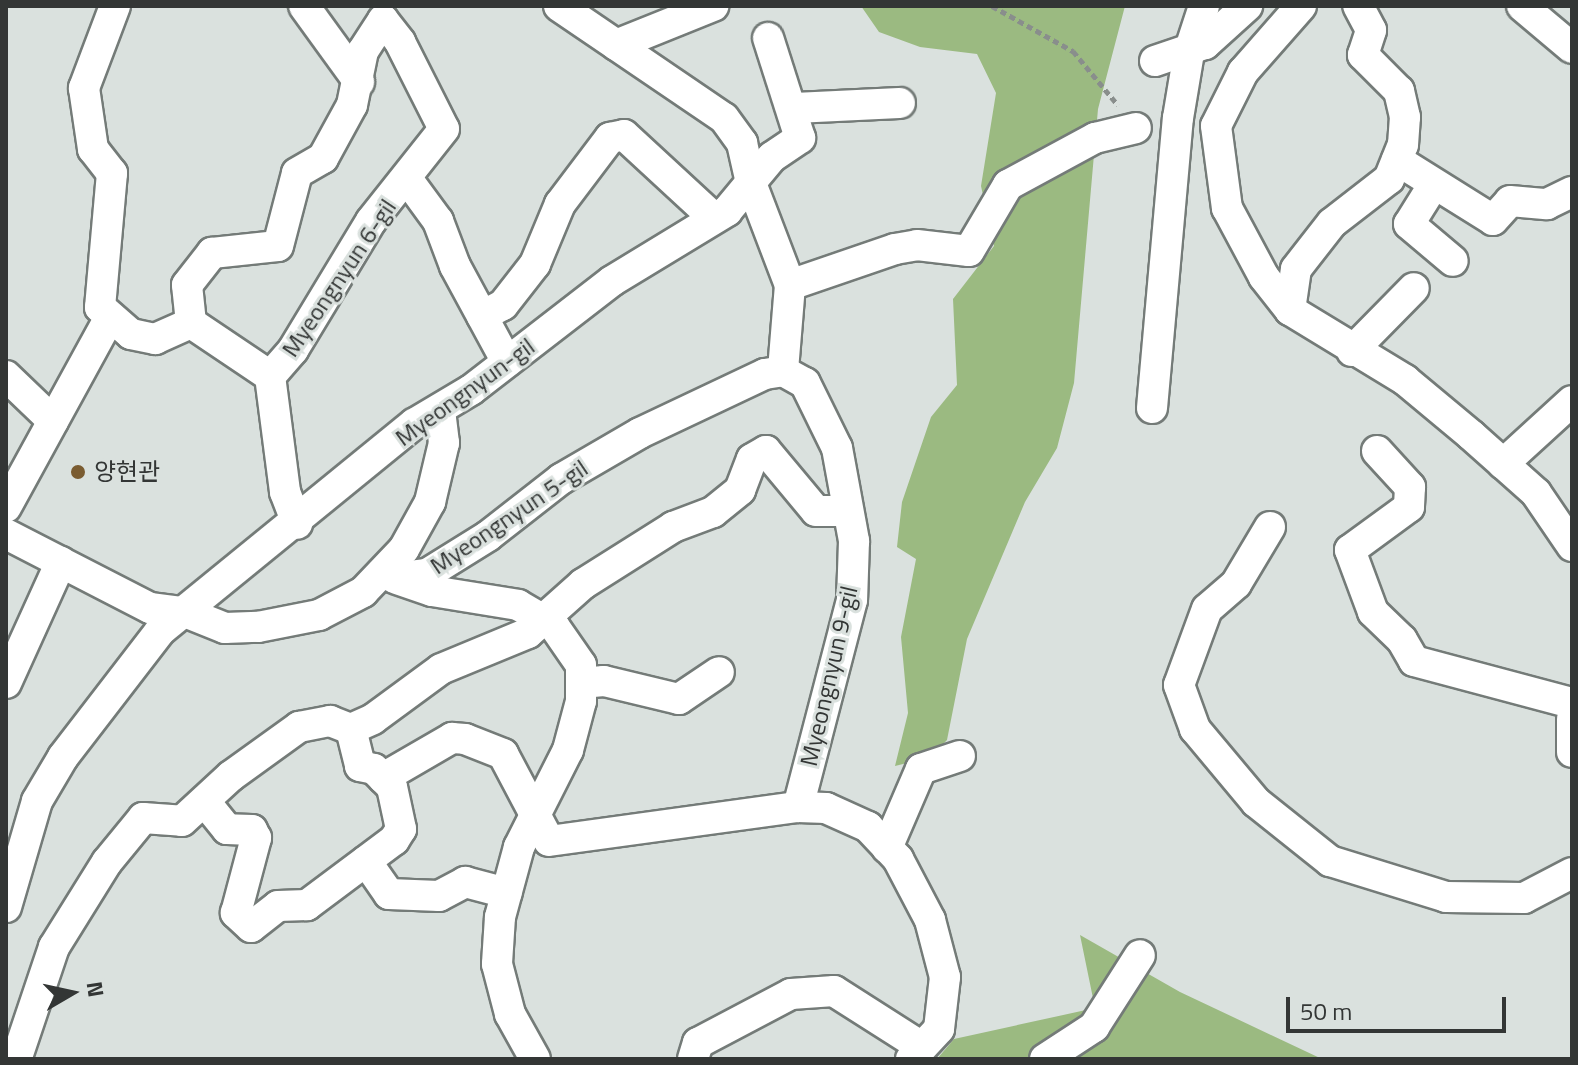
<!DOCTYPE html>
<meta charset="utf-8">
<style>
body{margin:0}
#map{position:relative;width:1578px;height:1065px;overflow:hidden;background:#dae1de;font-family:"Titillium Web","Noto Sans KR",sans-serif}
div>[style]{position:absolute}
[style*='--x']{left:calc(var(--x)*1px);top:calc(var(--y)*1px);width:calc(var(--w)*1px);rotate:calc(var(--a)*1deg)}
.forest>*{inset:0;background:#9bba81}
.path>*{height:5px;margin-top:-2.5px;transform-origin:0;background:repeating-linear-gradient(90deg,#898e8c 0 6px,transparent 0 10px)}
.roads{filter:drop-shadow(2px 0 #747b78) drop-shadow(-2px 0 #747b78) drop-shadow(0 2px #747b78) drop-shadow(0 -2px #747b78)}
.minor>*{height:30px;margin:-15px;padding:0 15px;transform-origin:15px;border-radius:15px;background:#fff}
.dots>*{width:22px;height:22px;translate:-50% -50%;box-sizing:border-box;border:4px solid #dae1de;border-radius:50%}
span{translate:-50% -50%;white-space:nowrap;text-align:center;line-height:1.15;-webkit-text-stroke:6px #dae1de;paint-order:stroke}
.street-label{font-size:24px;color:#333635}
.poi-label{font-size:24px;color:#333635}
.left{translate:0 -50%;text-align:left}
.frame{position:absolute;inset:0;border:8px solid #333635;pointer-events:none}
.north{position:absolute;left:32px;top:953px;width:80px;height:80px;-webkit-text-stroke:6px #dae1de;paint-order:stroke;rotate:81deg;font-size:22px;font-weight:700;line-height:32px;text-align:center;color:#333635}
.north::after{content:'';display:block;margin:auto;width:28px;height:36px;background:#333635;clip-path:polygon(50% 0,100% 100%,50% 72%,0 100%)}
.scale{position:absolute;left:1286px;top:997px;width:220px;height:36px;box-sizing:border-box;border:4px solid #333635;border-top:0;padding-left:10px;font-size:24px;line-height:28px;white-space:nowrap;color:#333635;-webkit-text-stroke:6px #dae1de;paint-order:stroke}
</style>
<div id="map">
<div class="forest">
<i style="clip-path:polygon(861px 6px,1125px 6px,1098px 109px,1074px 383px,1057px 448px,1025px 502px,967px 639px,947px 740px,931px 757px,895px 766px,908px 713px,901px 637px,916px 559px,897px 547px,902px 502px,931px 417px,957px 385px,953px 299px,994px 246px,981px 186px,996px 93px,977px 54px,920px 47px,879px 32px)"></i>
<i style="clip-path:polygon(1080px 935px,1180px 992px,1322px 1059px,937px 1059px,954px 1039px,1095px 1008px)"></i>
</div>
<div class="path">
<i style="--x:992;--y:6;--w:93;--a:29.1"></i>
<i style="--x:1073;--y:51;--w:70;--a:50.2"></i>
</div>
<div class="roads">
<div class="minor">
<i style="--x:115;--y:6;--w:88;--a:110.7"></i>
<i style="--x:84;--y:88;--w:62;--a:81.6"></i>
<i style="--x:93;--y:149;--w:31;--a:52"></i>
<i style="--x:112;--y:173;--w:135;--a:95.1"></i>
<i style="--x:100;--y:307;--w:41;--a:41.1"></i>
<i style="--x:131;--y:334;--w:25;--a:12"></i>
<i style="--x:155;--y:339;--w:39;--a:-24"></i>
<i style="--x:304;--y:6;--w:94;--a:54.1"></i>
<i style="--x:559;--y:6;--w:199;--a:34.2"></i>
<i style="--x:724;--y:118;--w:31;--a:54"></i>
<i style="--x:742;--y:143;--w:41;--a:77.3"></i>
<i style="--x:751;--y:183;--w:109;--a:69.1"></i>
<i style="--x:790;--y:285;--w:86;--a:94.7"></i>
<i style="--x:1301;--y:6;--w:88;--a:131.3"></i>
<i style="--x:1243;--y:72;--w:60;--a:116.6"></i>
<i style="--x:1216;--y:126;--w:83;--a:82.4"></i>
<i style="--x:1227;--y:208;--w:78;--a:61.8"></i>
<i style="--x:1264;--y:277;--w:42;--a:51.8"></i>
<i style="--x:1290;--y:310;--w:135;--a:31.3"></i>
<i style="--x:1405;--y:380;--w:86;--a:39.8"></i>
<i style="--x:1471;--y:435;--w:87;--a:41.7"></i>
<i style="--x:1536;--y:493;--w:64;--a:55.8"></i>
<i style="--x:1522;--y:6;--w:65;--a:40"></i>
<i style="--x:616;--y:45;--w:105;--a:-21.9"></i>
<i style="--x:1155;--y:61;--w:53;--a:-18.8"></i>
<i style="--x:1205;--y:44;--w:57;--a:-42.1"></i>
<i style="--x:794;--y:108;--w:106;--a:-2.7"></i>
<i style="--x:1397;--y:160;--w:113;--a:32"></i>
<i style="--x:1493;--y:220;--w:25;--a:-48"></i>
<i style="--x:1510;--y:201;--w:37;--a:5"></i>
<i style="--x:1547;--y:204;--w:28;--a:-26"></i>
<i style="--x:408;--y:180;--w:51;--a:53.8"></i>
<i style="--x:438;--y:221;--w:48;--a:69.3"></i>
<i style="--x:455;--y:266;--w:109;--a:61.6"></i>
<i style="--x:1434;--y:184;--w:47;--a:122"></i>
<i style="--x:1409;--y:224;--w:57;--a:40.1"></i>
<i style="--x:790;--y:285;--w:111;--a:-18.9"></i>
<i style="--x:895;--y:249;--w:22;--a:-10"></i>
<i style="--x:917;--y:245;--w:52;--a:6.6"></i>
<i style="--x:969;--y:251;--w:77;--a:-59.4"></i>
<i style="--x:1008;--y:185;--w:99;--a:-28.4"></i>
<i style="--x:1095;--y:138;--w:42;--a:-13.7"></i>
<i style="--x:1290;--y:310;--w:41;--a:-81.7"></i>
<i style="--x:1296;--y:269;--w:58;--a:-52"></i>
<i style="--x:1332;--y:223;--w:72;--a:-37.7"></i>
<i style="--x:1389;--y:179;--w:37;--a:-68"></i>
<i style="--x:1403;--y:145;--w:28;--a:-86"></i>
<i style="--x:1405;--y:117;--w:27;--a:-103"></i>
<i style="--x:1399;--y:91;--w:51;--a:-135"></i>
<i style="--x:1363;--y:55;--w:26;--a:-72"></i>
<i style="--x:1371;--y:30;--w:27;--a:-118"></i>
<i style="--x:482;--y:316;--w:24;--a:-28"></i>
<i style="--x:503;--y:305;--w:52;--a:-52"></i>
<i style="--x:535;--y:264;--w:65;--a:-67.4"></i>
<i style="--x:560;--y:204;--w:83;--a:-52.9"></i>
<i style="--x:610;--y:138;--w:14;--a:-12"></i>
<i style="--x:624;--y:135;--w:122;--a:42.7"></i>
<i style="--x:1352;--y:351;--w:88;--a:-45.5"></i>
<i style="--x:783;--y:371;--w:25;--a:29"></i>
<i style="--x:805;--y:383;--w:72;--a:63.8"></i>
<i style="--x:837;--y:448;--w:95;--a:79.6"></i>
<i style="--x:854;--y:541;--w:59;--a:91.9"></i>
<i style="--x:852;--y:600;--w:214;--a:104.6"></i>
<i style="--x:6;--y:376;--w:65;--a:43.8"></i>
<i style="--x:270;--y:376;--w:95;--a:-146.1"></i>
<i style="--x:191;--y:323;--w:38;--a:-96"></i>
<i style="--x:187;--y:285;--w:41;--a:-52"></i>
<i style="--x:212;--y:253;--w:66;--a:-6.1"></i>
<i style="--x:278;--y:246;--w:75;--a:-75.4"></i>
<i style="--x:297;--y:173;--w:30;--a:-30"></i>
<i style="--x:323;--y:158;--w:60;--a:-61.3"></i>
<i style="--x:352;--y:105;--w:55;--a:-78.5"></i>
<i style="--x:363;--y:51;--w:37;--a:-57"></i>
<i style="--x:383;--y:20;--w:28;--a:52"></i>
<i style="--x:400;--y:42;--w:97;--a:63.2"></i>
<i style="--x:444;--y:129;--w:117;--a:128.4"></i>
<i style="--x:371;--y:221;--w:151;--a:121.2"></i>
<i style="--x:293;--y:350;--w:35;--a:131"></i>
<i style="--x:270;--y:376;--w:117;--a:82.6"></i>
<i style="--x:285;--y:492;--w:34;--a:69"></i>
<i style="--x:1152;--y:408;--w:291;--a:-84.9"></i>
<i style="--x:1178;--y:118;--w:67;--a:-80.5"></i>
<i style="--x:1189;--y:52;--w:48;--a:-71.9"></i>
<i style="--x:1377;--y:451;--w:49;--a:47.5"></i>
<i style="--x:1410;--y:487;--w:20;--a:93"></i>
<i style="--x:1409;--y:507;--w:73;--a:143.9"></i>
<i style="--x:1350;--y:550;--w:66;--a:69.6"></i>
<i style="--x:1373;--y:612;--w:40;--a:44"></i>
<i style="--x:1402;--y:640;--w:24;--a:60"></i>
<i style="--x:1414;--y:661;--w:163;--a:14.9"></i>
<i style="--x:1503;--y:464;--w:93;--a:-42.4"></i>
<i style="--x:6;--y:507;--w:217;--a:-61.3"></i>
<i style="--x:1270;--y:527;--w:66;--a:120.8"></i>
<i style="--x:1236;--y:584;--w:38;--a:139"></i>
<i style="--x:1207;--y:609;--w:81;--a:110.2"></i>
<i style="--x:1179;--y:685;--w:47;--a:70"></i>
<i style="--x:1195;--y:729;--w:95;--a:50.1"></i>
<i style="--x:1256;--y:802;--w:95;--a:38.6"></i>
<i style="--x:1330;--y:861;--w:121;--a:17.2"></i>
<i style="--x:1446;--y:897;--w:78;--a:0.7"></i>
<i style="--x:1524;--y:898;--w:54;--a:-27.5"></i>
<i style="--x:6;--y:534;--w:162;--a:27.2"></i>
<i style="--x:150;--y:608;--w:35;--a:7"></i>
<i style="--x:185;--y:612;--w:43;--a:21.8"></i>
<i style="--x:225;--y:628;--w:33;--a:-2"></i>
<i style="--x:258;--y:627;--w:62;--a:-11.1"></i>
<i style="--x:319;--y:615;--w:50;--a:-27.6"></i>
<i style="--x:363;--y:592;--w:59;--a:-46.4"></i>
<i style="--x:404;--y:549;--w:54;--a:-61"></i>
<i style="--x:430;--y:502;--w:61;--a:-76.7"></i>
<i style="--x:444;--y:443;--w:34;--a:-97"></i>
<i style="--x:394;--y:578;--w:33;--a:-7"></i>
<i style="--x:427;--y:574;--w:72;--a:-31.9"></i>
<i style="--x:488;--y:536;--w:93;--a:-38"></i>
<i style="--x:561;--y:479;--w:91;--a:-30.2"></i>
<i style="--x:640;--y:433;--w:138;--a:-25.3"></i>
<i style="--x:765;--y:374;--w:18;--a:-9"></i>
<i style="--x:397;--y:579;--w:37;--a:19"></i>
<i style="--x:432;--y:591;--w:87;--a:9.2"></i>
<i style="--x:518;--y:605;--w:42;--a:30.3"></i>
<i style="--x:554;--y:626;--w:47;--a:55.3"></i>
<i style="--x:581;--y:665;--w:36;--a:90"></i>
<i style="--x:581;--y:701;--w:51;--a:104.9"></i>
<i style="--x:568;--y:750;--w:109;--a:116.8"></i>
<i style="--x:519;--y:847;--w:73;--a:105.2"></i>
<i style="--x:500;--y:917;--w:47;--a:93.7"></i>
<i style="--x:497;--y:964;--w:52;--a:75.4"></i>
<i style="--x:510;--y:1014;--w:51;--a:60.9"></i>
<i style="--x:6;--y:683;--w:133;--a:-65.6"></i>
<i style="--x:581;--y:683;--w:23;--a:-5"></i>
<i style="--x:604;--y:681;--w:77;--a:13.5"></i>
<i style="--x:679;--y:699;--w:48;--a:-34"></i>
<i style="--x:1572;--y:719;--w:33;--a:90"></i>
<i style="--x:351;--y:729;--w:24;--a:-24"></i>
<i style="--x:373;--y:719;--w:84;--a:-36.3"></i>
<i style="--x:441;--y:669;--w:94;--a:-22.5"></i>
<i style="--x:528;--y:633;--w:74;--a:-41.7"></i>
<i style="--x:583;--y:584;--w:107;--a:-32.3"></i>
<i style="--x:673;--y:527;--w:43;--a:-20.6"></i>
<i style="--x:713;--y:512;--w:35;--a:-39"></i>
<i style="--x:740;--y:490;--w:33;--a:-69"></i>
<i style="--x:752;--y:459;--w:16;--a:-30"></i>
<i style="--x:766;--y:451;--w:78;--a:50.2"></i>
<i style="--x:816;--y:511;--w:32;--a:0"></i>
<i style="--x:383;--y:778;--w:80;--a:-30.1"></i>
<i style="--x:452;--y:738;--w:13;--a:4"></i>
<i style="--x:465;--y:739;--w:41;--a:21.5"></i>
<i style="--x:503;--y:754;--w:98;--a:62.1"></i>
<i style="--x:549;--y:841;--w:251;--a:-7.8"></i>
<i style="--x:798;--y:807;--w:28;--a:2"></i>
<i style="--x:826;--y:808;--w:46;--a:24.3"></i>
<i style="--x:868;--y:827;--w:44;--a:46.8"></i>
<i style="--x:898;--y:859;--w:69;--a:62.3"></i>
<i style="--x:930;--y:920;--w:59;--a:75.3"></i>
<i style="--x:945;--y:977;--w:52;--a:96.6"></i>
<i style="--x:939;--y:1029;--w:41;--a:133"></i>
<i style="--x:887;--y:848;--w:86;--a:-66.7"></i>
<i style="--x:921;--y:769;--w:41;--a:-18.4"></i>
<i style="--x:366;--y:861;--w:40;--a:55.1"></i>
<i style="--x:389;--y:894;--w:50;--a:2.3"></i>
<i style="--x:439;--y:896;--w:30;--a:-28"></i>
<i style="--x:465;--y:882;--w:43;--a:14.7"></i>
<i style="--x:6;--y:907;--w:110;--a:-73.7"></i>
<i style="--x:37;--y:801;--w:51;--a:-59.4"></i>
<i style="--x:63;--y:757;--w:159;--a:-52.4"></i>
<i style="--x:160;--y:631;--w:328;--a:-39.2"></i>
<i style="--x:414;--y:424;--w:66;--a:-30.8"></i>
<i style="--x:471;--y:390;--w:178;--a:-37.7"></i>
<i style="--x:612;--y:281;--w:135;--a:-31.3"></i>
<i style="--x:727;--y:211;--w:70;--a:-50.2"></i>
<i style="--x:772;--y:157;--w:34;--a:-34"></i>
<i style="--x:800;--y:138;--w:105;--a:-107.7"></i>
<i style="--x:17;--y:1057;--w:116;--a:-71.4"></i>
<i style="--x:54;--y:947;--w:100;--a:-58.1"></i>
<i style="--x:107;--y:862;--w:57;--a:-50.7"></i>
<i style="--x:143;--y:818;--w:39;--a:4"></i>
<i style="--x:182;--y:821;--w:67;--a:-42.6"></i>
<i style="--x:231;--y:776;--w:84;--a:-35.8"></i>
<i style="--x:299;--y:727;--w:32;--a:-11"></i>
<i style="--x:330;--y:721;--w:22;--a:21"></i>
<i style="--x:351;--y:729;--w:38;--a:76"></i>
<i style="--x:360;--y:766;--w:14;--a:12"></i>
<i style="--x:374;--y:769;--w:25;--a:45"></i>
<i style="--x:392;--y:787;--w:43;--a:77.9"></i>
<i style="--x:401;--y:829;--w:13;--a:122"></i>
<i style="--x:394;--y:840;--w:109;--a:143.2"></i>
<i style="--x:307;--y:905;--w:29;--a:178"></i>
<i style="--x:278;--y:906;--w:34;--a:142"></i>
<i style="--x:251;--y:927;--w:21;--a:-137"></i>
<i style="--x:236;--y:913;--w:78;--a:-75.1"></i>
<i style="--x:256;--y:838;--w:9;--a:-117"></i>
<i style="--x:252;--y:830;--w:25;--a:-178"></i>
<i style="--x:227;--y:829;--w:35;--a:-129"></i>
<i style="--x:693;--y:1059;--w:17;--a:-73"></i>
<i style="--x:698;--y:1043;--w:105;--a:-27.8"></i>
<i style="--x:791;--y:994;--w:43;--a:-4"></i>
<i style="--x:834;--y:991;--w:104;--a:32.5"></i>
<i style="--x:1045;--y:1059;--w:59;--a:-33.1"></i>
<i style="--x:1094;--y:1027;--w:85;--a:-57.4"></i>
</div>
</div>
<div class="dots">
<i style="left:78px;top:472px;background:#7a5c31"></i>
</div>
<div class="street-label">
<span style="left:339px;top:278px;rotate:-56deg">Myeongnyun 6-gil</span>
<span style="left:465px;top:392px;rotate:-36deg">Myeongnyun-gil</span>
<span style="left:509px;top:517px;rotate:-34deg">Myeongnyun 5-gil</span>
<span style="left:829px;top:676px;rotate:-77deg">Myeongnyun 9-gil</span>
</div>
<div class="poi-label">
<span class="left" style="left:94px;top:472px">양현관</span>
</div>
<div class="frame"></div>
<div class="north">N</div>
<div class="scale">50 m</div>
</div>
